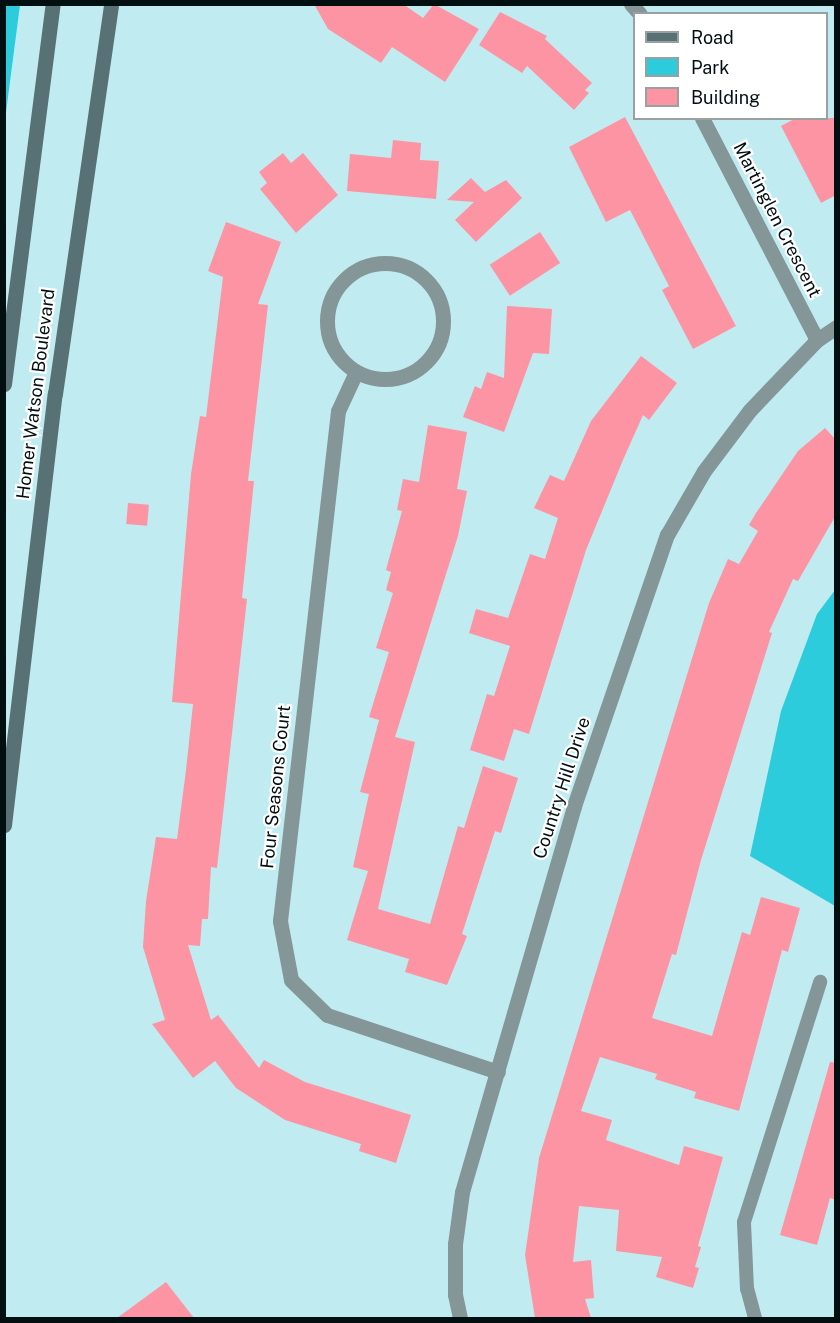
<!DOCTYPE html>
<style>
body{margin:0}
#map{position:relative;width:840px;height:1323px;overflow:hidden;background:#c0ecf1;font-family:"Public Sans",sans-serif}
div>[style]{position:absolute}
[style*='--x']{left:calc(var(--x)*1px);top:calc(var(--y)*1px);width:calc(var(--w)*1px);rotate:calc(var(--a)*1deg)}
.green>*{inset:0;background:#2cccdc}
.building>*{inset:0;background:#fc94a4;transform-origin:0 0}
.lane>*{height:14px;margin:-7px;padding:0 7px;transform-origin:7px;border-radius:7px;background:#849698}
.street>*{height:15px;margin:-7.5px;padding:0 7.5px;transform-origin:7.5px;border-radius:7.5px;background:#849698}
.street>.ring{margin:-7.5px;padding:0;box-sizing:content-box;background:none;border:15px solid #849698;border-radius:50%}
.secondary>*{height:15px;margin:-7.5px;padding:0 7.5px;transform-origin:7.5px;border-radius:7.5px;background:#577174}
span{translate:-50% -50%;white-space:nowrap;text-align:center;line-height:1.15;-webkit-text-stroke:4.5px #fff;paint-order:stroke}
.street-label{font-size:18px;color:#020f11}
.frame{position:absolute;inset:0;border:6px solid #020f11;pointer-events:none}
.legend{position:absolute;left:633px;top:12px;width:195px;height:108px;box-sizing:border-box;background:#fff;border:2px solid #9a9fa0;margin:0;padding:8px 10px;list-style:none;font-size:18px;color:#020f11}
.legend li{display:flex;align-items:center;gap:12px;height:30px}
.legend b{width:30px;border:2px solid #9a9fa0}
</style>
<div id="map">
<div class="green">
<i style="clip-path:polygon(5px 4px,20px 5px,5px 120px,4px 5px)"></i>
<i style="clip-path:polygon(835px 590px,835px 906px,750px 856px,781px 711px,817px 614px)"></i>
</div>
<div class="building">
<i style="clip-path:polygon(314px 4px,403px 4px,423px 18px,434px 4px,479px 29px,445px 82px,392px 47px,381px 63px,328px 29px)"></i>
<i style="clip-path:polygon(500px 12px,547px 36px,545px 39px,592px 83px,585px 90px,589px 93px,574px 110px,527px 66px,522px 73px,479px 45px)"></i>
<i style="clip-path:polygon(625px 117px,736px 326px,693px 349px,662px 290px,669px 286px,630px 210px,606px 222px,569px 147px)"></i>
<i style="clip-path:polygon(796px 118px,836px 118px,836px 195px,821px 203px,781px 126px)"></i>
<i style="clip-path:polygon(393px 140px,421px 143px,420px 160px,439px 161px,436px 199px,347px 191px,350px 154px,391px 158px)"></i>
<i style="clip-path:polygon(283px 153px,291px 163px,303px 153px,338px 195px,296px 233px,260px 189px,267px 183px,259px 172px)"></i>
<i style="clip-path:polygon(471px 178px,485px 192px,506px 180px,522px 198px,476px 242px,455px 220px,474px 202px,447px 200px)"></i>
<i style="clip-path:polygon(226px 222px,281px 242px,258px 304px,268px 305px,248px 481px,254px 481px,242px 598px,247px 599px,217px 868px,211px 867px,208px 919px,202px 919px,200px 946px,188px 945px,211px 1020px,218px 1015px,259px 1068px,264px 1060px,305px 1082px,411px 1115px,396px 1163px,359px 1151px,361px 1144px,285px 1120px,236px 1088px,215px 1061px,193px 1078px,152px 1024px,165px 1020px,143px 947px,146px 901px,156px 837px,177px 839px,186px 770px,193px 704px,172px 702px,191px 474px,200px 416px,206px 417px,223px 277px,208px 271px)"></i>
<i style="left:540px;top:232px;width:37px;height:60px;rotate:57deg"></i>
<i style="clip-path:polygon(507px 306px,552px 309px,549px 354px,533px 353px,504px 432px,463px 417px,475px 386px,481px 389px,487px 372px,504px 378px)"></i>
<i style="clip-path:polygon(641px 356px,677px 383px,649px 420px,643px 415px,623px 460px,586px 550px,529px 734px,514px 729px,504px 761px,470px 750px,487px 694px,494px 696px,510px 646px,469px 633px,476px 609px,508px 618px,530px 554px,545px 559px,558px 518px,534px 508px,550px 475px,564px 481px,591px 421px)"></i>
<i style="clip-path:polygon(428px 425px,467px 432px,457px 489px,467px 491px,458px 536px,395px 737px,415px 742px,378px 909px,430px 924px,458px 826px,464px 828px,483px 766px,518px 778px,501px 833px,495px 831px,462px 934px,467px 936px,447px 985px,405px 972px,409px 959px,347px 940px,368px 871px,353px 867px,369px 794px,360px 792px,379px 720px,369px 717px,389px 652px,376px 648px,393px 593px,386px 590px,391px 572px,386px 570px,402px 511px,397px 510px,403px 479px,419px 482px)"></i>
<i style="clip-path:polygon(825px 428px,836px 440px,836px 515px,798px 581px,793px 579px,769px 632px,772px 633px,701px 860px,676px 955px,672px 954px,652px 1018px,712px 1036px,742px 932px,750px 935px,761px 897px,800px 908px,788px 952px,782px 950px,739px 1111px,694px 1098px,696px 1092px,655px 1079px,657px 1074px,600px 1057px,581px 1111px,612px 1120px,606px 1140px,679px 1165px,684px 1146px,723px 1157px,698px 1246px,701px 1247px,695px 1267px,699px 1268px,693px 1288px,656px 1277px,662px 1257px,616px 1251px,619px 1210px,579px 1206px,573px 1262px,591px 1260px,594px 1298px,585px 1299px,591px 1318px,535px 1318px,525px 1255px,539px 1158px,709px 603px,728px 559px,739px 564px,758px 531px,749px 525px,756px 513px,798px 451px)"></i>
<i style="left:128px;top:503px;width:21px;height:21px;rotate:5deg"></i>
<i style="clip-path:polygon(830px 1062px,836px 1063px,836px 1200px,830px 1198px,817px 1245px,780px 1235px)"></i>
<i style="clip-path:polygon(166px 1282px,194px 1318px,117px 1318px)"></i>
</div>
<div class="lane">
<i style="--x:755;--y:1318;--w:30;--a:-105"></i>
<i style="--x:747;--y:1289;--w:67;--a:-92.6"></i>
<i style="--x:744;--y:1222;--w:252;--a:-72.4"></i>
</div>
<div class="street">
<i style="--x:631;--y:4;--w:13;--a:48"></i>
<i style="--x:702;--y:118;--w:250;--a:62.6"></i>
<i class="ring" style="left:327px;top:263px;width:101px;height:101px"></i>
<i style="--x:356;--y:372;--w:43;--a:114.8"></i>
<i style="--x:338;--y:411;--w:513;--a:96.49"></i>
<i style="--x:280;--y:921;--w:60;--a:79.4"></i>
<i style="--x:291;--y:980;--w:50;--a:44.2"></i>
<i style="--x:327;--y:1015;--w:180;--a:18.4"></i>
<i style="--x:460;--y:1318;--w:24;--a:-102"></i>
<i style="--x:455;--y:1295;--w:51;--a:-90"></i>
<i style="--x:455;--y:1244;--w:52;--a:-82.3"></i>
<i style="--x:462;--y:1192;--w:402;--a:-73.8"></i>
<i style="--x:574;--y:806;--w:287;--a:-71.1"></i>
<i style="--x:667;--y:535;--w:74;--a:-60"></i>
<i style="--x:704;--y:471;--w:76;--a:-53"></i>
<i style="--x:750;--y:410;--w:97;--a:-46.3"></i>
<i style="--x:817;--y:340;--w:23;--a:-34"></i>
</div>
<div class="secondary">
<i style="--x:4;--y:384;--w:383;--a:-82.7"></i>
<i style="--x:4;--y:825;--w:434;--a:-83.3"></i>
<i style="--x:55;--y:394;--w:394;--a:-81.8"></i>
</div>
<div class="street-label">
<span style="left:777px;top:220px;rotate:63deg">Martinglen Crescent</span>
<span style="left:36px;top:394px;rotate:-83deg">Homer Watson Boulevard</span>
<span style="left:276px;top:787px;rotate:-84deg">Four Seasons Court</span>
<span style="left:562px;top:788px;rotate:-72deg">Country Hill Drive</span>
</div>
<div class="frame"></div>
<ul class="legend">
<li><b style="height:8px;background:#577174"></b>Road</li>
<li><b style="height:16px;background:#2cccdc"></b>Park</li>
<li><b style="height:16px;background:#fc94a4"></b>Building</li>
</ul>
</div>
